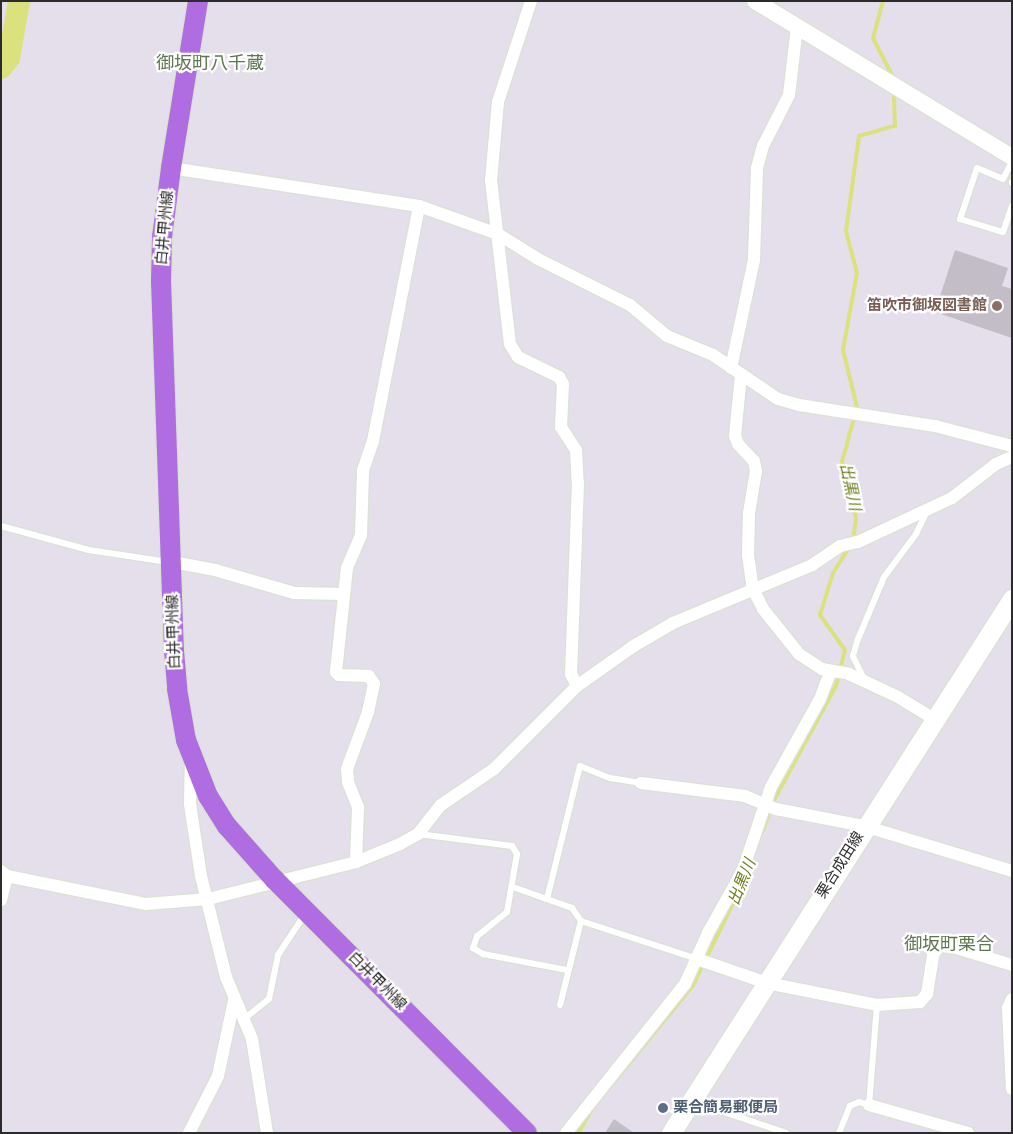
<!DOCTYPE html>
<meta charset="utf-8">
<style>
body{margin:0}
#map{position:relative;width:1013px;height:1134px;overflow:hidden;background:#e4dfeb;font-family:Roboto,"Noto Sans JP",sans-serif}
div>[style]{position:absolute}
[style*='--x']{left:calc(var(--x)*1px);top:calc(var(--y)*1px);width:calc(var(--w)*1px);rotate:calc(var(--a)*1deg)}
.stream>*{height:4px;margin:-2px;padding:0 2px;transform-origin:2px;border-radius:2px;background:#dbe27d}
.river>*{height:22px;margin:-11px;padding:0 11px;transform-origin:11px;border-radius:11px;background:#dbe27d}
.building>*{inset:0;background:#c2bdc7}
.roads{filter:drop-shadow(1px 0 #dae2d4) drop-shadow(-1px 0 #dae2d4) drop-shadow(0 1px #dae2d4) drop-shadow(0 -1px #dae2d4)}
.service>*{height:6px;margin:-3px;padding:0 3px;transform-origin:3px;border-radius:3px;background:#fff}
.minor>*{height:12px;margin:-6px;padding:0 6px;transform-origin:6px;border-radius:6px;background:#fff}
.tertiary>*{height:16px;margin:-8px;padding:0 8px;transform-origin:8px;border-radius:8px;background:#fff}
.secondary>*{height:19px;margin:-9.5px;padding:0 9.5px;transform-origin:9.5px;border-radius:9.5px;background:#fff}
.primary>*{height:20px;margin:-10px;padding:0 10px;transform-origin:10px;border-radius:10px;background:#b06de2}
.dots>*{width:14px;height:14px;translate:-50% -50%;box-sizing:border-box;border:2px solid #fff;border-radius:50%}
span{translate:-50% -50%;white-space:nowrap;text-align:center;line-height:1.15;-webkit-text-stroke:4.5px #fff;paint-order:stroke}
.street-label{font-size:15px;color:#2b2b2b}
.education-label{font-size:15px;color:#785e54;font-weight:700}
.right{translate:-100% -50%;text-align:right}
.service-label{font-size:15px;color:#4e5e75;font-weight:700}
.left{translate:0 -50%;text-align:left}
.water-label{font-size:16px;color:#6d7c1a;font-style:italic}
.quarter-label{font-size:18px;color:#5f7750}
.frame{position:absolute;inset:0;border:2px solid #2b2b2b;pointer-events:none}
</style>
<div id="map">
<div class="stream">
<i style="--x:883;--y:1;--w:38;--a:105"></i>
<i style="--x:873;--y:38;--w:46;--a:62.9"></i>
<i style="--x:853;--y:540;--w:22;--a:-82"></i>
<i style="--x:856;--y:518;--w:58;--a:-104"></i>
<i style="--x:842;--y:462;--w:57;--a:-74.7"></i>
<i style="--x:857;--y:407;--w:59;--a:-103.8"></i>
<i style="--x:843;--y:350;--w:78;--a:-79.7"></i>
<i style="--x:857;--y:273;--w:43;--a:-104.7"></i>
<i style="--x:846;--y:231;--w:96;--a:-82.2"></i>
<i style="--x:859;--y:136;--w:37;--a:-16"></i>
<i style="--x:895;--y:126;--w:35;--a:-92"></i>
<i style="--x:763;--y:830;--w:32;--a:-70"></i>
<i style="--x:774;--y:800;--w:130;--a:-61.5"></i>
<i style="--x:836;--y:686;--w:37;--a:-76"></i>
<i style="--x:845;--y:650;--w:43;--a:-125.5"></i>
<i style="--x:820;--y:615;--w:44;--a:-72.8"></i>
<i style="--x:833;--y:573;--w:32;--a:-58"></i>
<i style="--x:614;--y:1082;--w:125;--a:-50.8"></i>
<i style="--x:693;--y:985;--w:120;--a:-63.9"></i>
<i style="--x:578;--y:1133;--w:26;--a:-59"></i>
</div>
<div class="river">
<i style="--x:1;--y:68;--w:13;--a:-51"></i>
<i style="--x:9;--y:58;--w:58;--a:-80"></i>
</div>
<div class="building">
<i style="clip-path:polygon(955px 250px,1008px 268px,1002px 286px,1012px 289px,1012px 338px,935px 312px)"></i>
<i style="clip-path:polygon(614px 1119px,634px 1133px,605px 1133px)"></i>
</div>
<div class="roads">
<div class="service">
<i style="--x:1012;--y:162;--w:19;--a:118"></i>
<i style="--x:1003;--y:179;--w:28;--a:-157"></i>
<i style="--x:977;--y:168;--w:54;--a:108.4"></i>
<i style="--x:960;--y:219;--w:45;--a:16.8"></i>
<i style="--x:1003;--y:232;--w:28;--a:-71"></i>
<i style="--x:1012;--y:182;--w:1;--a:90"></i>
<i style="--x:1;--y:526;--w:91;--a:15.3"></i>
<i style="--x:89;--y:550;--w:80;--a:8.6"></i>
<i style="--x:864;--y:679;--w:25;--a:-116"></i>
<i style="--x:853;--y:656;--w:18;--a:-74"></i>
<i style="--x:858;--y:639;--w:67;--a:-67.2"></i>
<i style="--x:884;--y:577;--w:54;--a:-53.3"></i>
<i style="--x:916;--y:534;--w:25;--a:-64"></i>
<i style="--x:418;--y:834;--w:95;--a:7.3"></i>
<i style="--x:512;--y:846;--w:9;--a:58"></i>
<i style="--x:517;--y:854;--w:59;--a:99.8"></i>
<i style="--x:507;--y:912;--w:38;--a:141"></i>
<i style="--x:477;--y:936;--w:13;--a:108"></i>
<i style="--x:473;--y:948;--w:12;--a:31"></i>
<i style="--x:483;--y:954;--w:86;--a:10.8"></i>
<i style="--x:513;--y:887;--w:63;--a:19.6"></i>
<i style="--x:572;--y:908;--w:16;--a:55"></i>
<i style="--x:581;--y:921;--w:122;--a:18.1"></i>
<i style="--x:547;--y:899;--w:137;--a:-76.1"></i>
<i style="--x:580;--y:766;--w:32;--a:22"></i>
<i style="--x:610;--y:778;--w:31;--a:9"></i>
<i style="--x:560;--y:1005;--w:87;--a:-76"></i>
<i style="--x:244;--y:1019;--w:32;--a:-39"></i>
<i style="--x:269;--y:999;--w:45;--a:-78.4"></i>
<i style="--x:278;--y:955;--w:49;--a:-56.6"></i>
<i style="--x:694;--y:1102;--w:97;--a:18.6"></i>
<i style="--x:839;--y:1133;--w:29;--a:-68"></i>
<i style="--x:850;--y:1106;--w:10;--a:-24"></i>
<i style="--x:859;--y:1102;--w:10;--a:17"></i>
<i style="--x:869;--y:1105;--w:100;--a:-85.4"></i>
</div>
<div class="minor">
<i style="--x:531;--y:1;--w:106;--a:108.1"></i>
<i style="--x:498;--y:102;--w:78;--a:95.1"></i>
<i style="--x:491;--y:180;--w:165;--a:83.4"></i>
<i style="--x:510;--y:344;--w:15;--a:58"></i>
<i style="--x:518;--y:357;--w:46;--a:26"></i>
<i style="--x:559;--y:377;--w:8;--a:60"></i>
<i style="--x:563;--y:384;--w:43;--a:92.7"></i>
<i style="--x:561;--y:427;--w:27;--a:57"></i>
<i style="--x:576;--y:450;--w:33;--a:87"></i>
<i style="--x:578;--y:483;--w:191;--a:92.1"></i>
<i style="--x:571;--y:674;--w:13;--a:63"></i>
<i style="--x:171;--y:168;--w:251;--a:8.7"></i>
<i style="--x:419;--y:206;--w:84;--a:19.5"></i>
<i style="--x:498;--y:234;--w:47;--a:32"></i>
<i style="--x:538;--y:259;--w:103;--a:26.6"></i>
<i style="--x:630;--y:305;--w:48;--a:40"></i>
<i style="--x:667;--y:336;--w:50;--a:22.4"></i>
<i style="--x:713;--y:355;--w:78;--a:34.1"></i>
<i style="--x:778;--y:399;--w:22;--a:16"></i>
<i style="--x:799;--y:405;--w:138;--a:8.8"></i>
<i style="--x:935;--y:426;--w:80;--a:14.6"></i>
<i style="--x:731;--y:368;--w:110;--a:-78"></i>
<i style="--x:754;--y:260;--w:92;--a:-88.1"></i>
<i style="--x:757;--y:168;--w:23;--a:-75"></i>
<i style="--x:763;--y:146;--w:57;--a:-63"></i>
<i style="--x:789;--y:95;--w:68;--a:-83.3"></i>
<i style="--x:741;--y:375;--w:61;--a:95.6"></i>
<i style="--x:735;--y:436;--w:9;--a:69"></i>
<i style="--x:738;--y:444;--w:23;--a:47"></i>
<i style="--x:754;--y:461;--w:10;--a:79"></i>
<i style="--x:756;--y:471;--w:43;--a:99.5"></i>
<i style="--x:749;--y:513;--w:42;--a:91.4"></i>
<i style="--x:748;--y:555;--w:34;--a:82"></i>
<i style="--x:753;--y:589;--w:22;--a:63"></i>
<i style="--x:763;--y:609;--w:58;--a:51.3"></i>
<i style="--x:799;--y:654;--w:27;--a:33"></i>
<i style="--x:822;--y:669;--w:27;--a:10"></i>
<i style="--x:849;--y:674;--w:54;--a:25.1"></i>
<i style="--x:898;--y:697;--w:42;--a:31.4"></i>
<i style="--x:172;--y:562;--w:44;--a:10.5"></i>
<i style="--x:215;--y:570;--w:82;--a:16.2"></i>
<i style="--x:294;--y:593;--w:49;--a:1.2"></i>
<i style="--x:191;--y:759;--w:45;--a:91.3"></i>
<i style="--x:190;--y:804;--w:73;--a:81.3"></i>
<i style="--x:201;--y:876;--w:104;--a:76.1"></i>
<i style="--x:226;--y:977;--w:67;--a:67.2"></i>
<i style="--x:252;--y:1039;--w:95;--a:80.9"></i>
<i style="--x:641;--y:783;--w:105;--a:7.1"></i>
<i style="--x:745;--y:796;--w:34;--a:23"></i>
<i style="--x:776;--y:809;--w:90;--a:10.9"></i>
<i style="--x:864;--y:826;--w:155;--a:16.9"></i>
<i style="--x:356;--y:862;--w:55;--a:-87.9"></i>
<i style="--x:358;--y:807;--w:27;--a:-112"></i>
<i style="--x:348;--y:782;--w:13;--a:-94"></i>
<i style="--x:347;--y:769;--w:61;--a:-69.8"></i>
<i style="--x:368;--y:712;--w:29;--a:-78"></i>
<i style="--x:374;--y:684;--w:9;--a:-122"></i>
<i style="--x:369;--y:676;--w:30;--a:-178"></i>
<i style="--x:339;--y:675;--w:4;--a:-135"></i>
<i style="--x:336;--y:672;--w:105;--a:-84"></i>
<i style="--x:347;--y:568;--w:36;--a:-67"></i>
<i style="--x:361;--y:535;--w:65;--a:-88.2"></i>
<i style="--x:363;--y:470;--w:31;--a:-71"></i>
<i style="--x:373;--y:441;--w:239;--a:-78.9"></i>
<i style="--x:1;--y:871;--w:8;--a:40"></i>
<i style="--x:7;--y:876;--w:142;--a:11.4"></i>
<i style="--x:146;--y:904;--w:62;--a:-4.6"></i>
<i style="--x:208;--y:899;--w:153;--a:-14"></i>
<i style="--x:356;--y:862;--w:48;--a:-22.2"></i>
<i style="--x:400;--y:844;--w:21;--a:-29"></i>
<i style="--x:418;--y:834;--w:37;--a:-52"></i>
<i style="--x:441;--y:805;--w:64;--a:-34.2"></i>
<i style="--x:494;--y:769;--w:117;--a:-45"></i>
<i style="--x:577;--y:686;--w:67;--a:-35.3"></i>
<i style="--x:632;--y:647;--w:48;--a:-30.3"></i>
<i style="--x:673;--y:623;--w:151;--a:-22.6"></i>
<i style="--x:812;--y:565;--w:34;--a:-34"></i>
<i style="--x:840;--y:546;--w:18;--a:-13"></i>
<i style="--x:858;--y:542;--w:104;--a:-25.1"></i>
<i style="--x:952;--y:498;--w:56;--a:-37.7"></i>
<i style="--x:996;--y:464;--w:17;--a:-24"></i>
<i style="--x:1;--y:900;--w:25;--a:-76"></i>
<i style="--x:697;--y:959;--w:74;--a:18.9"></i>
<i style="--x:767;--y:983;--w:112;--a:11.3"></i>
<i style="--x:877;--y:1005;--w:43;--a:-4"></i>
<i style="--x:920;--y:1002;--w:11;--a:-49"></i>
<i style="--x:927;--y:994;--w:39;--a:-81"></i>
<i style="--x:933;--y:955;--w:11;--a:-56"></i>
<i style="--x:939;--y:946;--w:14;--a:4"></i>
<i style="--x:953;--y:947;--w:62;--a:17"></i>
<i style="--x:1012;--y:999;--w:10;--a:114"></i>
<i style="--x:1008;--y:1008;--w:81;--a:87.2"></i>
<i style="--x:869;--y:1105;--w:103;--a:15.8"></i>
<i style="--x:189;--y:1133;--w:64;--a:-63"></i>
<i style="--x:218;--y:1076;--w:77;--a:-78"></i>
<i style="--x:566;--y:1133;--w:191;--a:-51.4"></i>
<i style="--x:685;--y:984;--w:56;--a:-65.7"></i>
<i style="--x:708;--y:933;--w:72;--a:-60.9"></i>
<i style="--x:743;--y:870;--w:88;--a:-71.4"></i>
<i style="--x:771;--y:787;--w:101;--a:-60.9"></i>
<i style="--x:820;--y:699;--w:30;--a:-69"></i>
</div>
<div class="tertiary">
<i style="--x:755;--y:1;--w:301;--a:31.3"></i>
</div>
<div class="secondary">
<i style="--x:671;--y:1133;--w:634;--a:-57.44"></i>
</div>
<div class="primary">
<i style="--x:198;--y:1;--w:169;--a:99.2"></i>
<i style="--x:171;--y:168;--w:70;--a:97.4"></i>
<i style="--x:162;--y:237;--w:44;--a:91.3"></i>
<i style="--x:161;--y:281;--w:370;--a:88"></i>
<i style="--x:174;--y:651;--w:38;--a:85"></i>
<i style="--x:177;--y:689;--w:52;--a:80"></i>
<i style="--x:186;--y:740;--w:60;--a:68.6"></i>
<i style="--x:208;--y:796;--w:36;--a:58"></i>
<i style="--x:227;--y:826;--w:72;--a:48.4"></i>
<i style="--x:275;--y:880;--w:357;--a:45.1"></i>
</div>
</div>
<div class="dots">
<i style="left:997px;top:306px;background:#8d6e63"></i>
<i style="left:663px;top:1108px;background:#5c6f8a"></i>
</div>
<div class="street-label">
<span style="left:165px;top:228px;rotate:-85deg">白井甲州線</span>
<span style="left:174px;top:632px;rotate:-92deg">白井甲州線</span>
<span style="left:840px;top:865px;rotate:-58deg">栗合成田線</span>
<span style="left:377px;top:981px;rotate:45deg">白井甲州線</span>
</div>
<div class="education-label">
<span class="right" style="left:987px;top:306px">笛吹市御坂図書館</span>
</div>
<div class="service-label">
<span class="left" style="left:673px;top:1108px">栗合簡易郵便局</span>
</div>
<div class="water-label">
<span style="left:850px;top:487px;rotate:78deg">出黒川</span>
<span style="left:742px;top:882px;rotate:-68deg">出黒川</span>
</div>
<div class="quarter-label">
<span style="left:210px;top:63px">御坂町八千蔵</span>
<span style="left:949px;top:944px">御坂町栗合</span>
</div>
<div class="frame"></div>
</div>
